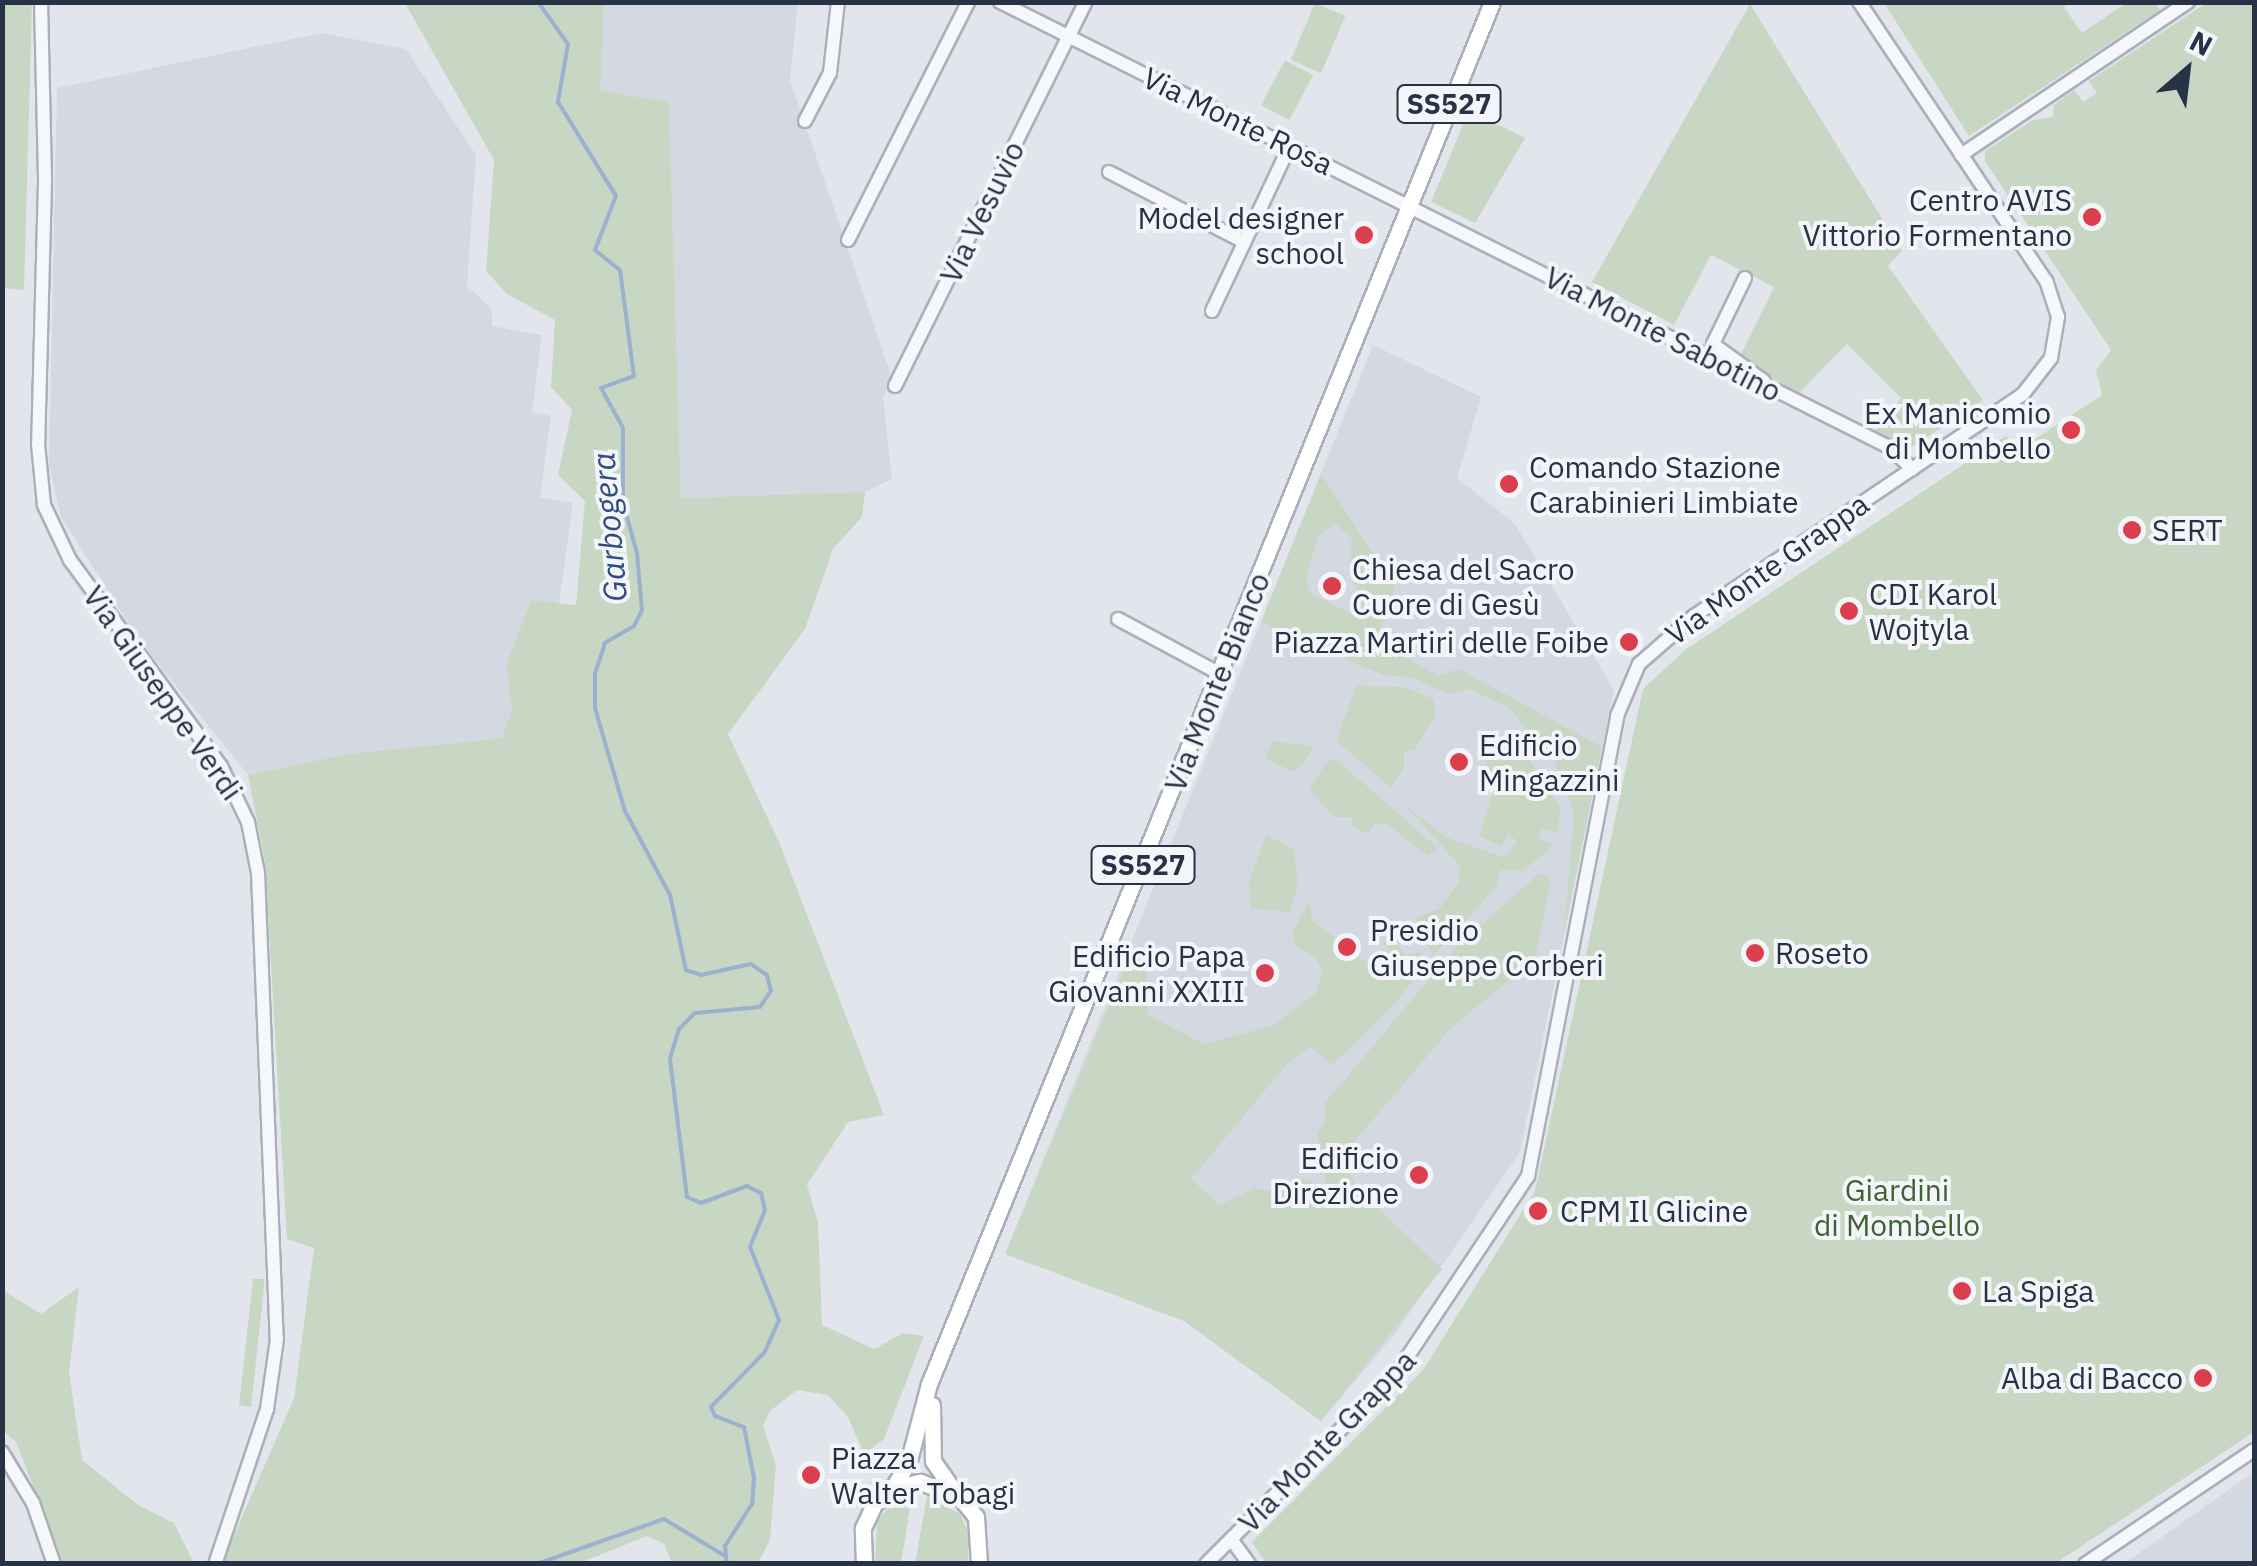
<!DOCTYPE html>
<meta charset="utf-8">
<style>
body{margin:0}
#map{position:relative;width:2257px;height:1566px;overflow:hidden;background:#e2e6ec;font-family:"IBM Plex Sans",sans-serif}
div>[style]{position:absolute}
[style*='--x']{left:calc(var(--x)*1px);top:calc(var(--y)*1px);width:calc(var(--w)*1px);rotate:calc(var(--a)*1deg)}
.built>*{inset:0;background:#d4d8e1}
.green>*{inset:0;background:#c7d7c3;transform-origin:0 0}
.stream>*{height:4px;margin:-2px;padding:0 2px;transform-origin:2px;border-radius:2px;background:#9bb1cf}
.roads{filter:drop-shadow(2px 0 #aab0ba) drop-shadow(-2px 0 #aab0ba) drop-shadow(0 2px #aab0ba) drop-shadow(0 -2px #aab0ba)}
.minor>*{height:12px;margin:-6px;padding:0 6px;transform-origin:6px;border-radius:6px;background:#f6f7fa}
.major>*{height:15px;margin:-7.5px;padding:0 7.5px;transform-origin:7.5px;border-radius:7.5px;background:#fff}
.dots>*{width:28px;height:28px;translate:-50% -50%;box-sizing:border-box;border:5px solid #f3f5f9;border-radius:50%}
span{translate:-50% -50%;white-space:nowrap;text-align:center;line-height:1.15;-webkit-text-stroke:8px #f3f5f9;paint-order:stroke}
.shield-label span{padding:2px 8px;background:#f3f5f9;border:2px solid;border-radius:8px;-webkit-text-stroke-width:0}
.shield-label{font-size:28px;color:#283246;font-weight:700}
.street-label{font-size:30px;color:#283246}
.poi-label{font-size:30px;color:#283246}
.right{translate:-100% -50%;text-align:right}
.left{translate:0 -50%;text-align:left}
.park-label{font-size:30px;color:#3b6334}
.water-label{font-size:32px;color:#2e4d7e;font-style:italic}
.frame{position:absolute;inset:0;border:5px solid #283246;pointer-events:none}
.north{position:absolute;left:2137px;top:20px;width:100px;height:100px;-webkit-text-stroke:8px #f3f5f9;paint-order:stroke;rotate:28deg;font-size:28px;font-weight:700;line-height:40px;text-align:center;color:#283246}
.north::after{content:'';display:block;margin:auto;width:35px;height:45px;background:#283246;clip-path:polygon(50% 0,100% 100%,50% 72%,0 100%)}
</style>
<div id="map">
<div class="built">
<i style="clip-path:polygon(604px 3px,798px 3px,790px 80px,892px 378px,883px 397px,892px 479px,865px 492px,681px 498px,669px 102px,599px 92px)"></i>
<i style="clip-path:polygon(321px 33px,406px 49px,476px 155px,467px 286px,492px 309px,492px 326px,542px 335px,532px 412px,551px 416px,540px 498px,573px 503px,559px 604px,531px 600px,506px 665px,512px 710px,502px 738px,347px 754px,248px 775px,139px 640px,61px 517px,49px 465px,57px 88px)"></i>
<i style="clip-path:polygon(1373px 345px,1481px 397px,1457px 478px,1515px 524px,1614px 690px,1520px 1152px,1395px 1334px,1321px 1421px,1184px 1321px,1005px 1254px)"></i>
<i style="clip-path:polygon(2254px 1472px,2254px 1563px,2123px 1563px,2132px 1558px)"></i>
</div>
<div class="green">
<i style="clip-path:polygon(2px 3px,32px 3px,24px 290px,3px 288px)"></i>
<i style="clip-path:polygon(405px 3px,604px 3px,600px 91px,669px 102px,681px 498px,865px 492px,862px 517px,833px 549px,805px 629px,728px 734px,779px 842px,884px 1115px,848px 1122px,807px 1185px,818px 1222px,822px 1325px,874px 1349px,903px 1333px,924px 1336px,884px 1439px,864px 1454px,848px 1417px,828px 1395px,797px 1390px,770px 1411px,763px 1426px,776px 1465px,770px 1540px,758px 1563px,672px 1563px,664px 1544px,647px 1536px,580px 1563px,222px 1563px,294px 1398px,314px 1248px,287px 1239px,265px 861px,248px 775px,347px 754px,502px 738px,512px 710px,506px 665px,531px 600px,576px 605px,585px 501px,558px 475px,572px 410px,551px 387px,555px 320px,507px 294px,486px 271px,494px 160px)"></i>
<i style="left:1315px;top:3px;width:33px;height:62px;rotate:23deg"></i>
<i style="clip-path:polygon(1884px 3px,2070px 3px,2064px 7px,2082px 33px,2126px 3px,2155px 3px,2160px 10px,1969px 136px)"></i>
<i style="clip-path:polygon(2206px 3px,2254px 3px,2254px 1432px,2056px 1563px,1266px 1563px,1252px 1542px,1423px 1370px,1535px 1191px,1643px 689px,1685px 650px,2006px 436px,2017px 451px,2102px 395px,2096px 370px,2111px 350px,1985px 161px,1985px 151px,2033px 120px,2053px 117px,2054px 105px,2074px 90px,2083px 102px,2097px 93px,2089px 81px)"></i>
<i style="clip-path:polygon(1750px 4px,1902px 251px,1888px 266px,1983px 400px,1904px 452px,1872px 435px,1901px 398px,1847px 344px,1798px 394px,1740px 356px,1774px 287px,1711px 255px,1674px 325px,1592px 282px)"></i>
<i style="left:1285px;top:60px;width:32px;height:51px;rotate:28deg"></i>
<i style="clip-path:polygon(1469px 110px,1525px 138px,1475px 223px,1431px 202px)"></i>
<i style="clip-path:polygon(evenodd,1321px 474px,1395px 587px,1375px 641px,1439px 676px,1459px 669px,1602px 747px,1564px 934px,1574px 812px,1554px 760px,1508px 707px,1469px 689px,1448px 694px,1411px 677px,1383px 675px,1261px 622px,1321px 474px,1335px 523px,1352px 539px,1350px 566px,1361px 603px,1354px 615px,1310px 593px,1306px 579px,1318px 536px,1335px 523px)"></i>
<i style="clip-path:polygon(1356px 686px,1403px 687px,1434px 699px,1435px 716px,1414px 751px,1404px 751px,1404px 767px,1391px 787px,1336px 741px)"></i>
<i style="clip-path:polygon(1514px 735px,1560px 807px,1558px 833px,1542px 829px,1538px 839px,1554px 845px,1523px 871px,1500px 870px,1497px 886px,1433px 956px,1416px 918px,1440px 908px,1459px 882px,1460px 866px,1406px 806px,1446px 837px,1505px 858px,1517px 841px,1508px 834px,1501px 846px,1479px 836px,1494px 789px,1480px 782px,1486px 760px)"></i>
<i style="clip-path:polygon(1273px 741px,1312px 746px,1313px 750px,1295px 772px,1265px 759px)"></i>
<i style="clip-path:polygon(1329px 759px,1338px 761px,1438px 848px,1428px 856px,1386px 824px,1375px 823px,1367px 834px,1352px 826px,1353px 817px,1335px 817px,1309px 789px)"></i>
<i style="clip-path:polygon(1266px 835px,1294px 849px,1298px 885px,1289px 912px,1250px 908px,1249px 881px)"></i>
<i style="clip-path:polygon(1540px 873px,1551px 879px,1535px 959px,1451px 1028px,1343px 1155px,1355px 1186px,1442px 1269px,1321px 1421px,1184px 1321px,1005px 1254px,1128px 960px,1143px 964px,1147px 973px,1148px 1015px,1204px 1044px,1271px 1026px,1314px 995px,1323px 973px,1316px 958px,1296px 946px,1292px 933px,1309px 901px,1312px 920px,1367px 963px,1378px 965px,1390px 950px,1381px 941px,1397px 943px,1405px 955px,1420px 952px,1426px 965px,1389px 1010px,1332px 1065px,1310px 1047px,1287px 1064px,1191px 1179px,1219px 1205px,1255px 1188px,1280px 1193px,1295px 1176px,1326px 1188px,1317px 1133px,1326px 1119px,1325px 1103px,1458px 945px)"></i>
<i style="clip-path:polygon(253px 1279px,264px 1279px,264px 1287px,251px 1407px,239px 1405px)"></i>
<i style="clip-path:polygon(79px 1287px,69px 1372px,82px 1460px,138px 1505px,174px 1523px,194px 1563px,63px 1563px,16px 1442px,3px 1431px,3px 1290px,41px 1314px)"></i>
<i style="clip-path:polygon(912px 1496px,901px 1563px,875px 1563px,877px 1521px,891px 1504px)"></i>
<i style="clip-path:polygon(927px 1496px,960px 1514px,970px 1536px,967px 1564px,915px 1564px)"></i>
</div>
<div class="stream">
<i style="--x:538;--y:2;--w:52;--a:54.5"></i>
<i style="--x:568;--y:44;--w:59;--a:99.8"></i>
<i style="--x:558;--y:102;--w:110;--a:58.3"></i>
<i style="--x:616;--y:196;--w:58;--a:111.3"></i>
<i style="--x:595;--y:250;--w:32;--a:39"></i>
<i style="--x:620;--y:270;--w:107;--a:82.5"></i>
<i style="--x:634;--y:376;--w:35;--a:160"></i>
<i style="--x:601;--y:388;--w:46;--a:61.2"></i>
<i style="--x:623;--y:428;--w:75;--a:90"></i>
<i style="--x:623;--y:503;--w:52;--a:74.4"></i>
<i style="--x:637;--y:553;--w:57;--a:85"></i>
<i style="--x:642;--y:610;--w:18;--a:117"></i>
<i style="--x:634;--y:626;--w:34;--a:150"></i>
<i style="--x:605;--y:643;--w:32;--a:108"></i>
<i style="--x:595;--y:673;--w:35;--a:90"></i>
<i style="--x:595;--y:708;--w:107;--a:73.8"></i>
<i style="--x:625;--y:811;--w:95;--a:61.8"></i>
<i style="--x:670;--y:895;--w:77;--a:78"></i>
<i style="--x:686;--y:970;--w:16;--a:18"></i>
<i style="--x:701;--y:975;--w:51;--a:-12.4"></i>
<i style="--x:751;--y:964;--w:19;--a:35"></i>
<i style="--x:767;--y:975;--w:16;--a:76"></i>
<i style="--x:771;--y:991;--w:19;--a:125"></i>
<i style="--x:760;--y:1007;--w:65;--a:174.7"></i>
<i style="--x:695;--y:1013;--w:23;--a:135"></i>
<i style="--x:679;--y:1029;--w:31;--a:107"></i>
<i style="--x:670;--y:1059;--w:139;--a:83"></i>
<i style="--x:687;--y:1197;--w:15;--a:23"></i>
<i style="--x:701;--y:1203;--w:49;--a:-20.3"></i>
<i style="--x:747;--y:1186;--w:16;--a:27"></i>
<i style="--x:761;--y:1193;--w:17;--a:77"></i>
<i style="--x:765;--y:1210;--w:40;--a:112"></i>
<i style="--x:750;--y:1247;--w:79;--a:68.3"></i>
<i style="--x:779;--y:1320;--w:36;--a:114"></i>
<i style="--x:764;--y:1353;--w:76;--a:134.5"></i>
<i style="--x:711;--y:1407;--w:10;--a:66"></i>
<i style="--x:715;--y:1416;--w:31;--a:21"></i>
<i style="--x:744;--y:1427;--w:52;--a:78.9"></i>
<i style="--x:754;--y:1478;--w:26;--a:94"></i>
<i style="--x:752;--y:1504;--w:50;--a:122.7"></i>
<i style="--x:725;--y:1546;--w:18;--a:84"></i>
<i style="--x:537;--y:1564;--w:135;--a:-19.5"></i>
<i style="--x:664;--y:1519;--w:71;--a:31.2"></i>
</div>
<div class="roads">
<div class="minor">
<i style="--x:41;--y:2;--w:180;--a:88.7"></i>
<i style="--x:45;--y:182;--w:262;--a:91.5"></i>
<i style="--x:38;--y:444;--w:61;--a:84.4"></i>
<i style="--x:44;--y:505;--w:61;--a:64.7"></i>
<i style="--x:70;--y:560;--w:255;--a:53.8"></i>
<i style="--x:221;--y:766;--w:62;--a:64.3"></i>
<i style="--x:248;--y:822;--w:52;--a:78.9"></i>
<i style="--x:258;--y:873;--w:466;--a:87.7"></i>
<i style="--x:277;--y:1339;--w:71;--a:98.1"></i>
<i style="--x:267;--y:1409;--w:163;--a:108.5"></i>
<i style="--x:1000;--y:2;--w:996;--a:26.59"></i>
<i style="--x:1891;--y:448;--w:30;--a:45"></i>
<i style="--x:805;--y:121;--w:54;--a:-62.5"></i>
<i style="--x:830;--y:73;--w:71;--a:-83.6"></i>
<i style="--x:1961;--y:155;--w:274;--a:-34"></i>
<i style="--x:1109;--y:172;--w:152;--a:27.4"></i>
<i style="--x:848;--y:240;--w:267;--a:-63.2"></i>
<i style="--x:1745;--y:278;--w:73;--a:115.9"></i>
<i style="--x:1713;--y:344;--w:63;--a:36"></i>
<i style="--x:1212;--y:311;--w:181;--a:-64.8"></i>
<i style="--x:895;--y:386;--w:429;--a:-63.6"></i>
<i style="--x:1118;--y:619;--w:116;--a:28.3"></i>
<i style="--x:2;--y:1452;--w:60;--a:58.7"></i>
<i style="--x:33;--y:1503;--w:65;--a:71"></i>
<i style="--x:1231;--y:1539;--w:31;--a:54"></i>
<i style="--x:1206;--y:1564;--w:269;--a:-45"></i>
<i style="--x:1396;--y:1374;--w:238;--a:-56.3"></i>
<i style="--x:1528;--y:1176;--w:469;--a:-79"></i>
<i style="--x:1617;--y:716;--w:56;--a:-67.1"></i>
<i style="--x:1639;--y:664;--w:73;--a:-41.1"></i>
<i style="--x:1694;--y:616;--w:397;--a:-34"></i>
<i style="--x:2023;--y:394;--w:46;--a:-52.1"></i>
<i style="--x:2051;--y:358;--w:42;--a:-80.3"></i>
<i style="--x:2058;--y:317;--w:38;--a:-108"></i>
<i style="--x:2046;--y:281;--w:336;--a:-123.8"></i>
<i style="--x:2085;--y:1564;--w:204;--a:-34"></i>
</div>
<div class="major">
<i style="--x:932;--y:1405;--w:56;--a:89"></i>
<i style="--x:933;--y:1461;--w:35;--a:55"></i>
<i style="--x:893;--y:1488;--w:32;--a:-60"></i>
<i style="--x:909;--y:1460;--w:79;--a:-75.3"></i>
<i style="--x:929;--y:1384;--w:1492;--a:-67.83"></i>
<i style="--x:864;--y:1564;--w:36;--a:-92"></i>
<i style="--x:863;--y:1528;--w:26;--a:-65"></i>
<i style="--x:874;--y:1504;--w:25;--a:-40"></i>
<i style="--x:893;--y:1488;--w:28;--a:-13"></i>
<i style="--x:920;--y:1482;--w:41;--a:19.7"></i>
<i style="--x:959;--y:1496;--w:27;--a:51"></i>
<i style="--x:976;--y:1517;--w:47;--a:86.3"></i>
</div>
</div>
<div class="dots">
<i style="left:2092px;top:217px;background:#db3e4c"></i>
<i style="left:1364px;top:235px;background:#db3e4c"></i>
<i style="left:2071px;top:430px;background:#db3e4c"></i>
<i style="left:1509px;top:484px;background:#db3e4c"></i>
<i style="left:2132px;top:530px;background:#db3e4c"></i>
<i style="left:1332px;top:586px;background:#db3e4c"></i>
<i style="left:1849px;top:611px;background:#db3e4c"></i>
<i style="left:1629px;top:642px;background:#db3e4c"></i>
<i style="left:1459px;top:762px;background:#db3e4c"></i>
<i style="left:1347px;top:947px;background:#db3e4c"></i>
<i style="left:1755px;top:953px;background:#db3e4c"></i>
<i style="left:1265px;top:973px;background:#db3e4c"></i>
<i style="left:1419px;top:1175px;background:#db3e4c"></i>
<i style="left:1538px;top:1211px;background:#db3e4c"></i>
<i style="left:1962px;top:1291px;background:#db3e4c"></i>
<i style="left:2203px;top:1378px;background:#db3e4c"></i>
<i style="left:811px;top:1475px;background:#db3e4c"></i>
</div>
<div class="shield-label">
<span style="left:1449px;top:104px">SS527</span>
<span style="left:1143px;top:865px">SS527</span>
</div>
<div class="street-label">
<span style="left:1238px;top:121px;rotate:26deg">Via Monte Rosa</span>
<span style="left:982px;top:212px;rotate:-64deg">Via Vesuvio</span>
<span style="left:1663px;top:334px;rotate:27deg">Via Monte Sabotino</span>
<span style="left:1767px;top:569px;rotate:-35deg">Via Monte Grappa</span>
<span style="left:1217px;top:682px;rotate:-68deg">Via Monte Bianco</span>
<span style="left:163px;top:693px;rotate:55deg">Via Giuseppe Verdi</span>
<span style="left:1327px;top:1441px;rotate:-46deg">Via Monte Grappa</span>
</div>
<div class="poi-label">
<span class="right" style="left:2072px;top:217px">Centro AVIS<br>Vittorio Formentano</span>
<span class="right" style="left:1344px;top:235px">Model designer<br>school</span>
<span class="right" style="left:2051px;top:430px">Ex Manicomio<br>di Mombello</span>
<span class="left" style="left:1529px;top:484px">Comando Stazione<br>Carabinieri Limbiate</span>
<span class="left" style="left:2152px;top:530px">SERT</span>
<span class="left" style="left:1352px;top:586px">Chiesa del Sacro<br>Cuore di Gesù</span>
<span class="left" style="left:1869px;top:611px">CDI Karol<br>Wojtyla</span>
<span class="right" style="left:1609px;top:642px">Piazza Martiri delle Foibe</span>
<span class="left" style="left:1479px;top:762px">Edificio<br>Mingazzini</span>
<span class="left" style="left:1370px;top:947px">Presidio<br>Giuseppe Corberi</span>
<span class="left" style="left:1775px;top:953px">Roseto</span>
<span class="right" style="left:1245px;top:973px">Edificio Papa<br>Giovanni XXIII</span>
<span class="right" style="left:1399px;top:1175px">Edificio<br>Direzione</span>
<span class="left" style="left:1560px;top:1211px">CPM Il Glicine</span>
<span class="left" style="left:1982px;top:1291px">La Spiga</span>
<span class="right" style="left:2183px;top:1378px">Alba di Bacco</span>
<span class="left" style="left:831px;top:1475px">Piazza<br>Walter Tobagi</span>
</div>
<div class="park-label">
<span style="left:1897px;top:1207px">Giardini<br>di Mombello</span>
</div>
<div class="water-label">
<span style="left:609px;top:527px;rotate:-95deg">Garbogera</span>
</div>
<div class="frame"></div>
<div class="north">N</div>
</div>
